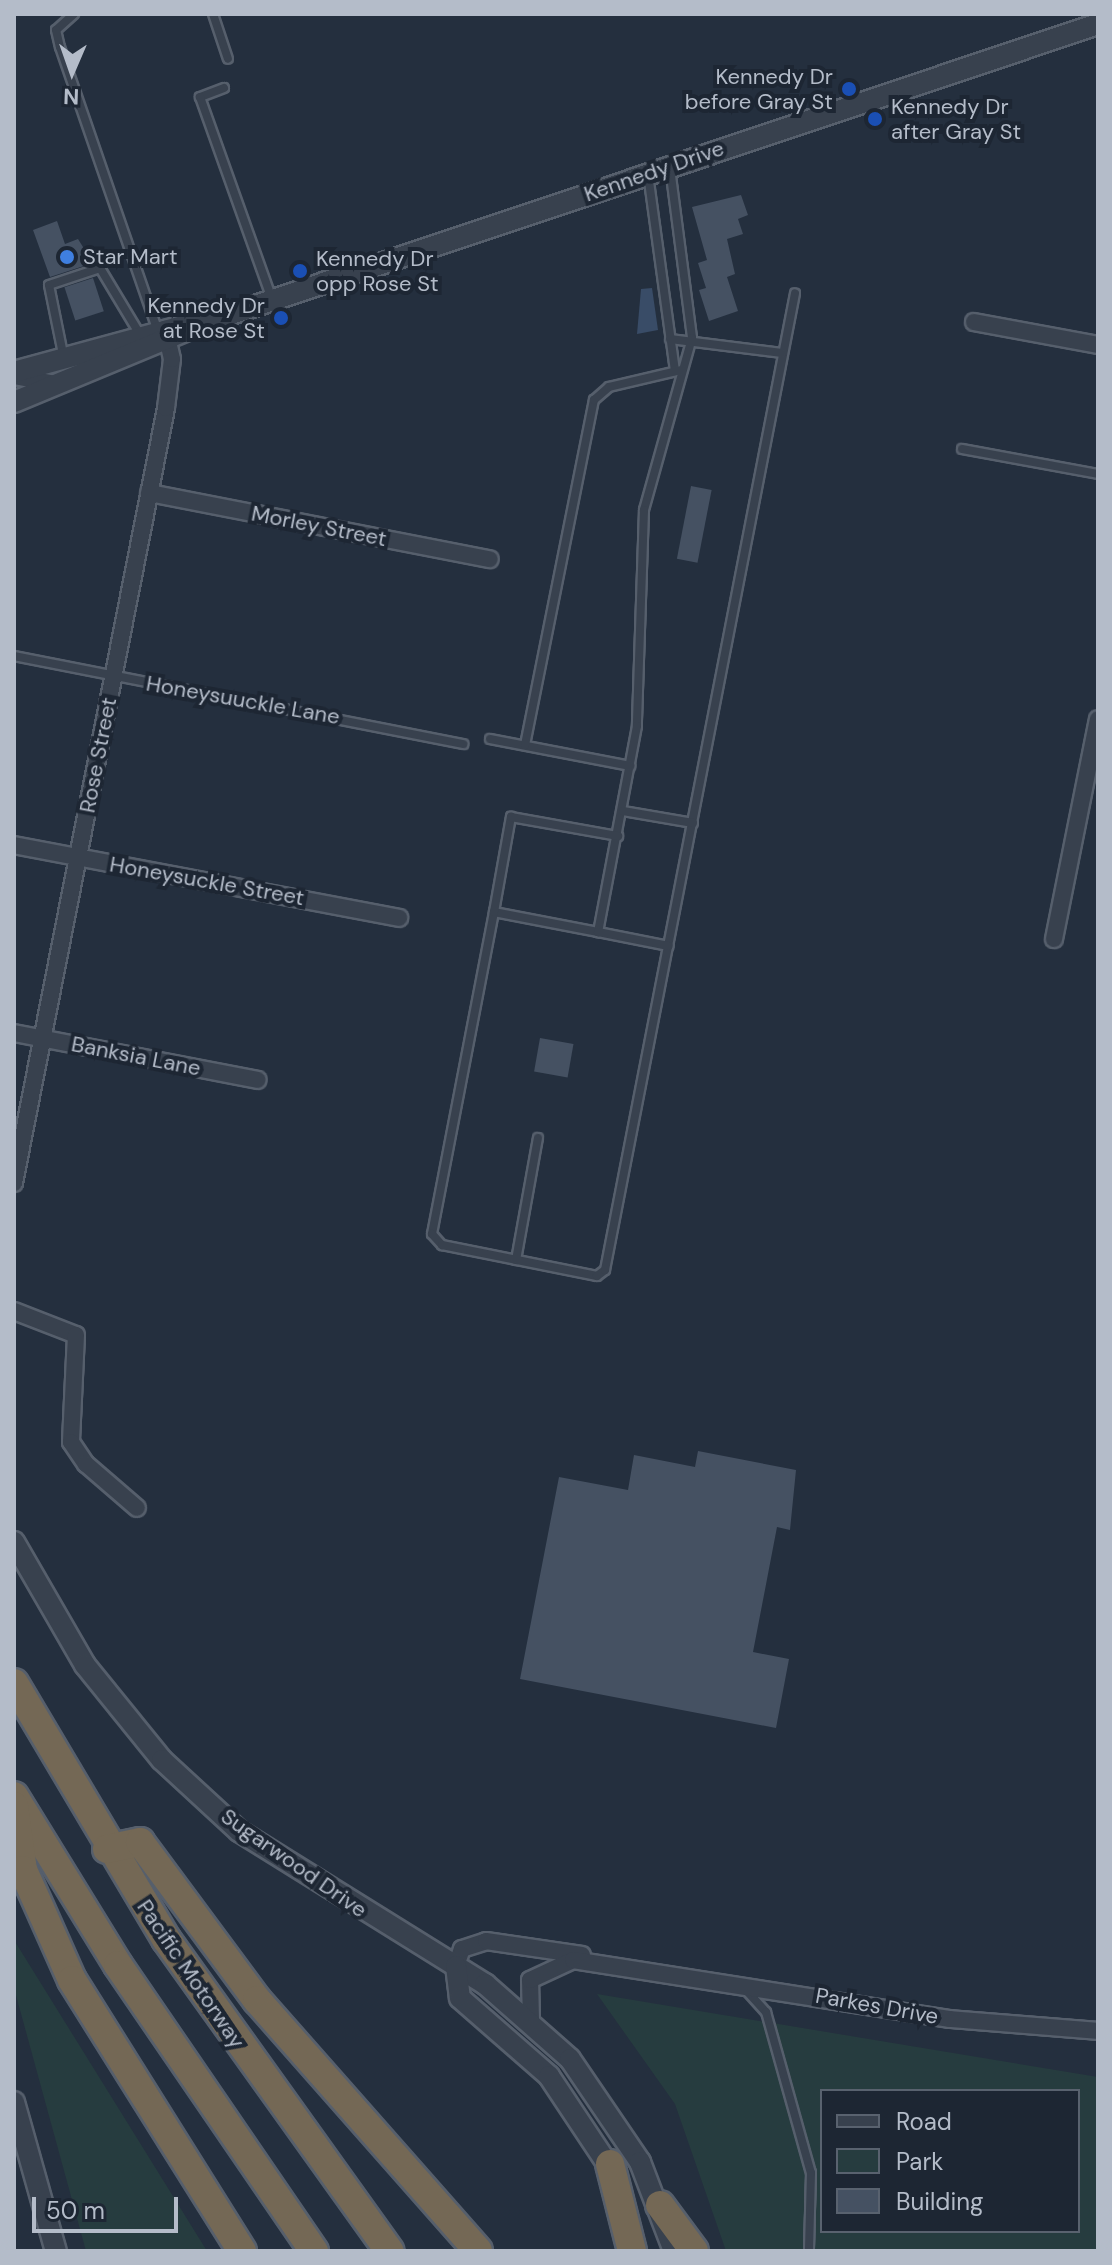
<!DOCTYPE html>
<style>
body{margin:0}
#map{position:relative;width:1112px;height:2265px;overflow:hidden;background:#242f3e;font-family:"DM Sans",sans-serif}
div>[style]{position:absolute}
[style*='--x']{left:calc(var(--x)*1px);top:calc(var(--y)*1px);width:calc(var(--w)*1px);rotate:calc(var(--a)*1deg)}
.green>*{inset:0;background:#263c3f}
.water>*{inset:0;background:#394c67}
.building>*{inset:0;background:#455162;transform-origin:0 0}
.roads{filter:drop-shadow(2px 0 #565f6c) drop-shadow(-2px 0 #565f6c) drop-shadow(0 2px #565f6c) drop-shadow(0 -2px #565f6c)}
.service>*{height:8px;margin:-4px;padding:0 4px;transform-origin:4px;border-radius:4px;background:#38414e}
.minor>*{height:16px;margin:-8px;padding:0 8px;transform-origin:8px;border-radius:8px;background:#38414e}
.tertiary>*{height:20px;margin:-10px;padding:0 10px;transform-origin:10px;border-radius:10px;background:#38414e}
.motorway>*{height:28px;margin:-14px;padding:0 14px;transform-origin:14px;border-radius:14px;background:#746855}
.dots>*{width:22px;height:22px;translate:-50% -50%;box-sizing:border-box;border:4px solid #1d2633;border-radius:50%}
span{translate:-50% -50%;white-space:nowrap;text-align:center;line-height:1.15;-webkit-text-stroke:8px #1d2633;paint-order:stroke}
.poi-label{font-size:22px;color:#b4bcc9}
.right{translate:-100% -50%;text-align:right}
.left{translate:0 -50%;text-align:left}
.street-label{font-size:22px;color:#b4bcc9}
.frame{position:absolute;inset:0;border:16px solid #b4bcc9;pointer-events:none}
.legend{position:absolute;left:820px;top:2089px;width:260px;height:144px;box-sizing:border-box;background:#1d2633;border:2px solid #59626f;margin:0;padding:10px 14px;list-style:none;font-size:24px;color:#b4bcc9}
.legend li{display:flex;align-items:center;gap:16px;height:40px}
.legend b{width:40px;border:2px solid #59626f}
.north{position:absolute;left:32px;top:32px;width:80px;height:80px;-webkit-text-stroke:6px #1d2633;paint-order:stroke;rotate:182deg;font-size:22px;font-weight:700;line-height:32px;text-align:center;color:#b4bcc9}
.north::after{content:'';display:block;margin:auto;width:28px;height:36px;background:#b4bcc9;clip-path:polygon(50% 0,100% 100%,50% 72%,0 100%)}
.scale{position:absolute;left:32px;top:2197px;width:146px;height:36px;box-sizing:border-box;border:4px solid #b4bcc9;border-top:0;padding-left:10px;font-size:24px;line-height:28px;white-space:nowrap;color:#b4bcc9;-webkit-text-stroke:6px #1d2633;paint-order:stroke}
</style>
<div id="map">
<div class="green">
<i style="clip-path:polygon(14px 1940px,207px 2251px,86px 2251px,14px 1988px)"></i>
<i style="clip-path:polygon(evenodd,597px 1994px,1098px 2077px,1098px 2251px,726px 2251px,675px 2104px,597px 1994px,822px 2091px,1078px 2091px,1078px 2231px,822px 2231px,822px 2091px)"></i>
</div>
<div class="water">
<i style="clip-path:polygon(652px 288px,658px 330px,637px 334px,641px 289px)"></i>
</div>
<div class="building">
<i style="clip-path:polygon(741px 195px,748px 215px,738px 219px,743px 234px,727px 239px,735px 274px,727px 277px,738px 311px,709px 321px,699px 290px,706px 288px,698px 263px,707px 260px,692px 207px)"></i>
<i style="clip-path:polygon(57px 221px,65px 244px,78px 239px,93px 263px,50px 277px,33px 230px)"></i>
<i style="left:93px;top:278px;width:35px;height:30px;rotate:72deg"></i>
<i style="left:691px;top:486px;width:21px;height:74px;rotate:11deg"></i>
<i style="left:540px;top:1038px;width:34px;height:34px;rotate:10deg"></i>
<i style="clip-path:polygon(698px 1451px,796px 1470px,790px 1530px,777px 1527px,753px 1652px,789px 1659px,776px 1728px,520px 1679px,559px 1477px,628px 1490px,634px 1455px,695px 1467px)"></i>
</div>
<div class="roads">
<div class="service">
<i style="--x:74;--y:14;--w:24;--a:138"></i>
<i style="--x:56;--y:30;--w:17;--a:77"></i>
<i style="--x:60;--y:47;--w:298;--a:71"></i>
<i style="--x:213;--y:14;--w:47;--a:71.6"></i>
<i style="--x:224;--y:88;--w:26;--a:159"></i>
<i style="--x:200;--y:97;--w:214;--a:70.4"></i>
<i style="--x:670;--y:168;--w:171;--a:82.6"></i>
<i style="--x:692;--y:338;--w:179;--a:105.6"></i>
<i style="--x:644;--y:510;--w:216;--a:91.9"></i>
<i style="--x:637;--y:726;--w:210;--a:100.7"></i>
<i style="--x:598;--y:932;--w:106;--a:-169.1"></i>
<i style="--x:494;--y:912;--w:328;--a:100.9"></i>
<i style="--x:432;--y:1234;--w:15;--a:48"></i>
<i style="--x:442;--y:1245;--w:158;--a:11.3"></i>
<i style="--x:597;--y:1276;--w:10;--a:-37"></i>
<i style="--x:605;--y:1270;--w:995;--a:-78.99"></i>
<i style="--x:648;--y:174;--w:199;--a:82.2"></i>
<i style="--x:670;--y:339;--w:113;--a:7.1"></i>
<i style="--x:63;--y:354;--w:70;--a:-101.5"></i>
<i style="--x:49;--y:285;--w:54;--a:-18.4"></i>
<i style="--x:100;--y:268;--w:76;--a:59"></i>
<i style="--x:962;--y:449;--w:138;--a:10.4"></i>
<i style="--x:14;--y:656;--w:458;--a:11.1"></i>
<i style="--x:490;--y:739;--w:143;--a:10.9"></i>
<i style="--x:525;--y:745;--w:352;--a:-78.7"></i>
<i style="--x:594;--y:400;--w:20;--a:-41"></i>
<i style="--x:609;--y:387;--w:74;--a:-13.3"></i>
<i style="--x:623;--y:811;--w:71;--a:9.7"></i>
<i style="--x:494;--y:912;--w:97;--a:-79.9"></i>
<i style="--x:511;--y:817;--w:109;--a:10.1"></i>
<i style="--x:598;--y:932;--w:72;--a:11.2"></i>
<i style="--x:516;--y:1260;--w:124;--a:-79.8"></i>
<i style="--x:746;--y:1990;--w:30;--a:48"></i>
<i style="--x:766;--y:2012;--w:167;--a:74.4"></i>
<i style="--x:811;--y:2173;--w:78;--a:91.5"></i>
</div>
<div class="minor">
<i style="--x:974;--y:322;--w:126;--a:10.5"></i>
<i style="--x:14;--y:376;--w:43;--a:10.8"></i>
<i style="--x:149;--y:493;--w:347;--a:11"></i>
<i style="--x:14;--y:845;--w:392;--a:10.7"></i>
<i style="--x:1054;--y:939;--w:224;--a:-78.7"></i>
<i style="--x:14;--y:1033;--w:248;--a:10.9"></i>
<i style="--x:14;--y:1183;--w:790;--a:-78.9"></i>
<i style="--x:166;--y:408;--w:49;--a:-83"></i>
<i style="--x:172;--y:359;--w:31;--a:-103"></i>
<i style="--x:14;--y:1311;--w:66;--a:21.2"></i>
<i style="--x:76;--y:1335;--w:107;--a:92.7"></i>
<i style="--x:71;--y:1442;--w:27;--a:56"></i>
<i style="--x:86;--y:1464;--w:67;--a:40.8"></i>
<i style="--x:456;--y:1966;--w:18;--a:-71"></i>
<i style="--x:462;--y:1949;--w:25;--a:-18"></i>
<i style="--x:486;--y:1941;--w:97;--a:8.3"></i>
<i style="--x:531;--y:2020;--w:40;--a:-91.4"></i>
<i style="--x:530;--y:1980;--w:47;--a:-24.9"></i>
<i style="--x:573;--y:1960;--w:382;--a:8.9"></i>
<i style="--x:950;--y:2019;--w:148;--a:4.6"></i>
</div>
<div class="tertiary">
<i style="--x:14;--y:372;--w:183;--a:-15.2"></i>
<i style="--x:14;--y:402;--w:212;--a:-22.5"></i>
<i style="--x:210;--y:321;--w:936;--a:-18.49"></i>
<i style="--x:14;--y:1542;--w:142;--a:60"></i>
<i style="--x:85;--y:1665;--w:122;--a:51"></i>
<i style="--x:162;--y:1760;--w:105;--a:42.7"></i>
<i style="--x:239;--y:1831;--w:290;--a:31.9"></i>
<i style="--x:485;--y:1984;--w:113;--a:41.4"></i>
<i style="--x:570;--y:2059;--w:125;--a:55.8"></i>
<i style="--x:640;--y:2162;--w:95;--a:69.1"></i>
<i style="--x:456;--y:1966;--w:32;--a:83"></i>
<i style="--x:460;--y:1998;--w:118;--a:41.2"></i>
<i style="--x:549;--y:2076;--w:121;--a:56.4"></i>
<i style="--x:14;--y:2102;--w:155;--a:74.3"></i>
</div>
<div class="motorway">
<i style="--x:14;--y:1683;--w:298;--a:59.3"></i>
<i style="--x:166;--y:1939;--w:384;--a:54.4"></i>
<i style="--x:14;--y:1796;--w:198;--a:58.4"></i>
<i style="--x:118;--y:1965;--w:347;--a:55.6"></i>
<i style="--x:14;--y:1806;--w:65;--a:82"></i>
<i style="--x:23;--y:1870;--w:120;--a:66"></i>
<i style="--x:72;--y:1980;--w:320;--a:57.9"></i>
<i style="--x:107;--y:1849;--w:34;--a:-12"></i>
<i style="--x:140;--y:1842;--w:197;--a:53.5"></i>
<i style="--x:257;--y:2000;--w:334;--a:48.6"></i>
<i style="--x:610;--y:2164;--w:90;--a:75.8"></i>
<i style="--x:660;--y:2205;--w:57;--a:53.5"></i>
</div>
</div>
<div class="dots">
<i style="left:849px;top:89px;background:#1a4fb4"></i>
<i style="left:875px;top:119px;background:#1a4fb4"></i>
<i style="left:67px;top:257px;background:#3f7fe0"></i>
<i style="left:300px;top:271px;background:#1a4fb4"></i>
<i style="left:281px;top:318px;background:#1a4fb4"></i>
</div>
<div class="poi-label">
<span class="right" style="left:833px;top:89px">Kennedy Dr<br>before Gray St</span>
<span class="left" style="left:891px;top:119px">Kennedy Dr<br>after Gray St</span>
<span class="left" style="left:83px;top:257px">Star Mart</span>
<span class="left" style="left:316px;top:271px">Kennedy Dr<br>opp Rose St</span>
<span class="right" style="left:265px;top:318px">Kennedy Dr<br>at Rose St</span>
</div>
<div class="street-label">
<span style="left:654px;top:171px;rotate:-19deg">Kennedy Drive</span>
<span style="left:319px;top:526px;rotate:11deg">Morley Street</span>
<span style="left:243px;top:700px;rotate:10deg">Honeysuuckle Lane</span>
<span style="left:98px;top:755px;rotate:-79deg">Rose Street</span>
<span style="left:207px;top:881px;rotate:10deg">Honeysuckle Street</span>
<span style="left:136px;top:1056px;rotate:11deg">Banksia Lane</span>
<span style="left:294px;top:1863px;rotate:35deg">Sugarwood Drive</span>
<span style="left:191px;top:1974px;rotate:56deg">Pacific Motorway</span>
<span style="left:877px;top:2006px;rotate:10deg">Parkes Drive</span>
</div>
<div class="frame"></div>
<ul class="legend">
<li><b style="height:10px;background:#38414e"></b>Road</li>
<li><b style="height:22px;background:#263c3f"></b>Park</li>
<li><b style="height:22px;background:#455162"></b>Building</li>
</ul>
<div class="north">N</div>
<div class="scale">50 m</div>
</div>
